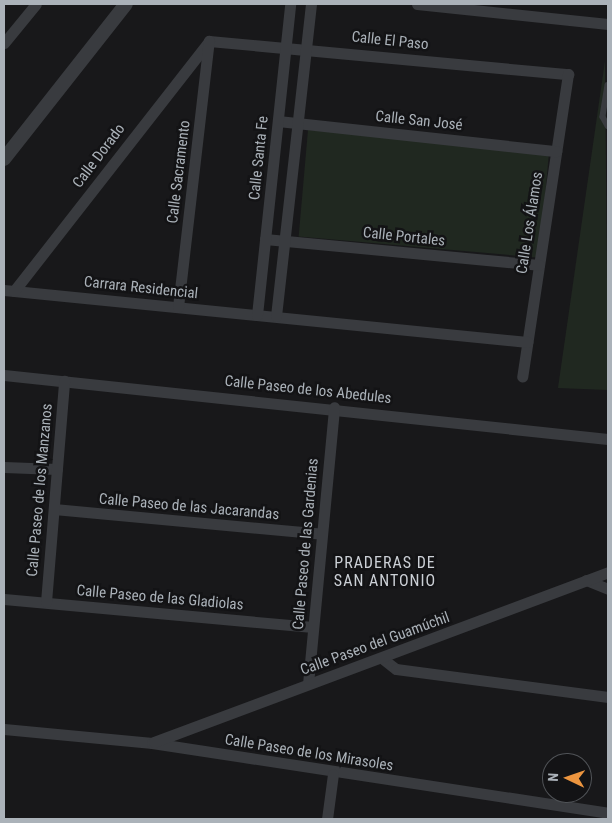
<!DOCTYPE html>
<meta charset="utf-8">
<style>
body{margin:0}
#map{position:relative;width:612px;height:823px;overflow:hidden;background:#18181a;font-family:"Roboto Condensed",sans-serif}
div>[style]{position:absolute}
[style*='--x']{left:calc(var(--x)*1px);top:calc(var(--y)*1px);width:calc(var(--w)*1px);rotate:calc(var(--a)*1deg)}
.green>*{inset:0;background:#202820;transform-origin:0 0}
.service>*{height:5.5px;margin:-2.75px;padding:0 2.75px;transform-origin:2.75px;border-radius:2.75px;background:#393b3f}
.minor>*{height:11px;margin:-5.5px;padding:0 5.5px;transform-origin:5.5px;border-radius:5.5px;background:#393b3f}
.tertiary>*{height:14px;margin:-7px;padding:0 7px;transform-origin:7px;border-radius:7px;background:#393b3f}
span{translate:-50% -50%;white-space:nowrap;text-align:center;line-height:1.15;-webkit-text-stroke:5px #131315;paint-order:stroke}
.street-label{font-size:15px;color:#abb2b9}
.neighbourhood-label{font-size:16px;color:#ccd0d6;letter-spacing:1px}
.frame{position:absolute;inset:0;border:5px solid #abb2b9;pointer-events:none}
.north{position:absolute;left:542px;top:753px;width:50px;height:50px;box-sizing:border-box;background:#131315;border:1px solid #505357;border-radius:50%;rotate:273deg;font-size:14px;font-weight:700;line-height:20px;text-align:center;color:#abb2b9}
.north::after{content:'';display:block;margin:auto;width:18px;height:22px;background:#ec953f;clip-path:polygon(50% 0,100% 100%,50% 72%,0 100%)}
</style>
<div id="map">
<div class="green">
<i style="clip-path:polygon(605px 61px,608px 390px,558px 388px)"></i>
<i style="left:308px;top:130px;width:242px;height:107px;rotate:5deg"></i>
</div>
<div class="service">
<i style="--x:608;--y:85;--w:32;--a:99"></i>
<i style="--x:603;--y:117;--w:10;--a:61"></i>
</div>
<div class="minor">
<i style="--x:417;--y:4;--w:192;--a:6"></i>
<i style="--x:209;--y:41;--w:361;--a:5.3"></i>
<i style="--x:568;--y:74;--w:306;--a:98.6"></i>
<i style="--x:4;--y:43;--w:50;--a:-50.6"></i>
<i style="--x:278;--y:121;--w:280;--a:6.2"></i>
<i style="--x:265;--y:239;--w:275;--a:5.4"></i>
<i style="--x:4;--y:290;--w:526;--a:5.68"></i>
<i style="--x:14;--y:291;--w:317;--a:-52"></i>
<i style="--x:178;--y:307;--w:268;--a:-83.4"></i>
<i style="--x:257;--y:315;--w:313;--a:-83.9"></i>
<i style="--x:276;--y:316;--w:314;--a:-83.6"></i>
<i style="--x:4;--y:375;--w:607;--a:6.05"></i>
<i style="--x:4;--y:467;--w:53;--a:2.2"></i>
<i style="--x:54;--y:509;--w:269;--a:5.3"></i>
<i style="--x:586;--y:580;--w:24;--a:22"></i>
<i style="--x:4;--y:599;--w:310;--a:5.2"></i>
<i style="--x:46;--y:602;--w:222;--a:-85.3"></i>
<i style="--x:383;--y:659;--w:16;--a:38"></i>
<i style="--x:396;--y:669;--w:214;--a:7.5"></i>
<i style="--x:308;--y:684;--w:278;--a:-84.6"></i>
<i style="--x:4;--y:729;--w:149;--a:5.4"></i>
<i style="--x:152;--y:743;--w:461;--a:8.7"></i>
<i style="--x:154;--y:742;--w:485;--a:-20.5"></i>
<i style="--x:327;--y:819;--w:45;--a:-82.4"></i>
</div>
<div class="tertiary">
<i style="--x:4;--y:159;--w:197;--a:-51.8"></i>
</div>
<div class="street-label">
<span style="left:390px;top:41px;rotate:6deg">Calle El Paso</span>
<span style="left:419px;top:121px;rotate:6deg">Calle San José</span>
<span style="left:99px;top:156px;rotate:-53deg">Calle Dorado</span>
<span style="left:259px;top:158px;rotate:-84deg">Calle Santa Fe</span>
<span style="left:179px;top:172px;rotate:-83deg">Calle Sacramento</span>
<span style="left:530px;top:223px;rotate:-81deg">Calle Los Álamos</span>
<span style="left:404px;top:237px;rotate:6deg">Calle Portales</span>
<span style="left:141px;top:288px;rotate:6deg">Carrara Residencial</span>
<span style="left:308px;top:390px;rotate:6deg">Calle Paseo de los Abedules</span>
<span style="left:40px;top:490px;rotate:-85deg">Calle Paseo de los Manzanos</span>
<span style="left:189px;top:507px;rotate:5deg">Calle Paseo de las Jacarandas</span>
<span style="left:306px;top:544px;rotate:-85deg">Calle Paseo de las Gardenias</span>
<span style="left:160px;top:598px;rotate:5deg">Calle Paseo de las Gladiolas</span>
<span style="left:375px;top:644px;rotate:-20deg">Calle Paseo del Guamúchil</span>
<span style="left:309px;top:753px;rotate:9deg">Calle Paseo de los Mirasoles</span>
</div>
<div class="neighbourhood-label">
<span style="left:385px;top:572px">PRADERAS DE<br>SAN ANTONIO</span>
</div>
<div class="frame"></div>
<div class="north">N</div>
</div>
